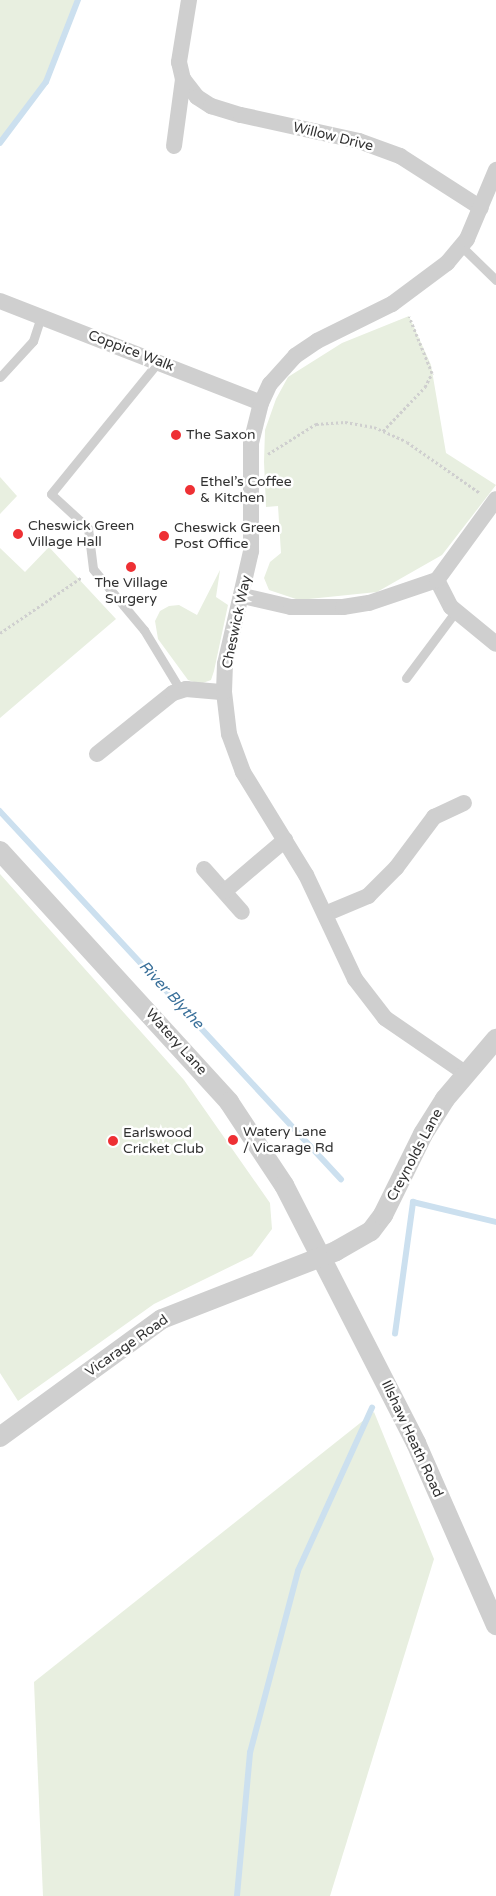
<!DOCTYPE html>
<meta charset="utf-8">
<style>
body{margin:0}
#map{position:relative;width:496px;height:1896px;overflow:hidden;background:#fff;font-family:"Varela Round",sans-serif}
div>[style]{position:absolute}
[style*='--x']{left:calc(var(--x)*1px);top:calc(var(--y)*1px);width:calc(var(--w)*1px);rotate:calc(var(--a)*1deg)}
.green>*{inset:0;background:#e8efe0}
.stream>*{height:5.5px;margin:-2.75px;padding:0 2.75px;transform-origin:2.75px;border-radius:2.75px;background:#cce0ef}
.path>*{height:3px;margin-top:-1.5px;transform-origin:0;background:repeating-linear-gradient(90deg,#cfcfcf 0 2.5px,transparent 0 5px)}
.service>*{height:9px;margin:-4.5px;padding:0 4.5px;transform-origin:4.5px;border-radius:4.5px;background:#cfcfcf}
.minor>*{height:16px;margin:-8px;padding:0 8px;transform-origin:8px;border-radius:8px;background:#cfcfcf}
.tertiary>*{height:20px;margin:-10px;padding:0 10px;transform-origin:10px;border-radius:10px;background:#cfcfcf}
.dots>*{width:14px;height:14px;translate:-50% -50%;box-sizing:border-box;border:2px solid #fff;border-radius:50%}
span{translate:-50% -50%;white-space:nowrap;text-align:center;line-height:1.15;-webkit-text-stroke:5px #fff;paint-order:stroke}
.street-label{font-size:14px;color:#323232}
.poi-label{font-size:14px;color:#323232}
.left{translate:0 -50%;text-align:left}
.water-label{font-size:15px;color:#3a709a;font-style:italic}
</style>
<div id="map">
<div class="green">
<i style="clip-path:polygon(0 0,78px 0,46px 82px,0 144px)"></i>
<i style="clip-path:polygon(409px 316px,431px 365px,446px 453px,496px 485px,442px 555px,377px 592px,299px 600px,269px 590px,264px 578px,270px 562px,281px 553px,278px 506px,266px 507px,264px 462px,265px 430px,276px 399px,288px 377px,342px 343px)"></i>
<i style="clip-path:polygon(0 477px,17px 496px,0 514px)"></i>
<i style="clip-path:polygon(49px 547px,116px 619px,0 718px,0 548px,25px 572px)"></i>
<i style="clip-path:polygon(220px 570px,216px 597px,228px 605px,214px 671px,211px 680px,200px 684px,188px 680px,158px 639px,155px 621px,160px 611px,169px 606px,179px 605px,197px 615px)"></i>
<i style="clip-path:polygon(0 874px,184px 1080px,270px 1203px,272px 1229px,252px 1256px,154px 1304px,18px 1401px,0 1373px)"></i>
<i style="clip-path:polygon(374px 1412px,434px 1559px,330px 1896px,43px 1896px,34px 1682px)"></i>
</div>
<div class="stream">
<i style="--x:0;--y:143;--w:76;--a:-53"></i>
<i style="--x:46;--y:82;--w:88;--a:-68.7"></i>
<i style="--x:0;--y:811;--w:502;--a:47.18"></i>
<i style="--x:395;--y:1334;--w:133;--a:-82.2"></i>
<i style="--x:413;--y:1202;--w:85;--a:13.5"></i>
<i style="--x:237;--y:1896;--w:144;--a:-84.8"></i>
<i style="--x:250;--y:1753;--w:188;--a:-75.2"></i>
<i style="--x:298;--y:1571;--w:179;--a:-65.6"></i>
</div>
<div class="path">
<i style="--x:383;--y:431;--w:61;--a:-46.3"></i>
<i style="--x:425;--y:387;--w:16;--a:-63"></i>
<i style="--x:432;--y:373;--w:61;--a:-112"></i>
<i style="--x:268;--y:454;--w:57;--a:-32"></i>
<i style="--x:316;--y:424;--w:29;--a:-4"></i>
<i style="--x:345;--y:422;--w:29;--a:10"></i>
<i style="--x:374;--y:427;--w:36;--a:24"></i>
<i style="--x:407;--y:442;--w:89;--a:34.9"></i>
<i style="--x:0;--y:633;--w:99;--a:-34.3"></i>
</div>
<div class="service">
<i style="--x:461;--y:246;--w:49;--a:44.2"></i>
<i style="--x:159;--y:361;--w:171;--a:129.1"></i>
<i style="--x:51;--y:494;--w:50;--a:42.6"></i>
<i style="--x:88;--y:528;--w:41;--a:83"></i>
<i style="--x:93;--y:569;--w:80;--a:50.1"></i>
<i style="--x:144;--y:630;--w:71;--a:58.8"></i>
<i style="--x:0;--y:377;--w:49;--a:-47.5"></i>
<i style="--x:33;--y:341;--w:26;--a:-72"></i>
<i style="--x:406;--y:678;--w:84;--a:-53.3"></i>
</div>
<div class="minor">
<i style="--x:189;--y:0;--w:63;--a:99.2"></i>
<i style="--x:179;--y:62;--w:17;--a:77"></i>
<i style="--x:183;--y:79;--w:23;--a:52"></i>
<i style="--x:197;--y:97;--w:17;--a:33"></i>
<i style="--x:211;--y:106;--w:31;--a:17"></i>
<i style="--x:241;--y:115;--w:121;--a:12.4"></i>
<i style="--x:359;--y:141;--w:44;--a:20.1"></i>
<i style="--x:400;--y:156;--w:96;--a:32.7"></i>
<i style="--x:174;--y:146;--w:68;--a:-82.3"></i>
<i style="--x:0;--y:301;--w:280;--a:21.3"></i>
<i style="--x:437;--y:580;--w:30;--a:63"></i>
<i style="--x:451;--y:607;--w:58;--a:39.4"></i>
<i style="--x:243;--y:596;--w:49;--a:12.9"></i>
<i style="--x:291;--y:607;--w:52;--a:0"></i>
<i style="--x:343;--y:607;--w:26;--a:-9"></i>
<i style="--x:369;--y:603;--w:72;--a:-18.7"></i>
<i style="--x:437;--y:580;--w:100;--a:-53.9"></i>
<i style="--x:97;--y:754;--w:97;--a:-38.8"></i>
<i style="--x:173;--y:693;--w:14;--a:-17"></i>
<i style="--x:186;--y:689;--w:38;--a:5"></i>
<i style="--x:204;--y:869;--w:57;--a:48.5"></i>
<i style="--x:225;--y:891;--w:79;--a:-40.4"></i>
<i style="--x:325;--y:914;--w:47;--a:-22.7"></i>
<i style="--x:368;--y:896;--w:40;--a:-45"></i>
<i style="--x:396;--y:868;--w:64;--a:-53.3"></i>
<i style="--x:434;--y:817;--w:33;--a:-25"></i>
<i style="--x:465;--y:1073;--w:97;--a:-145.5"></i>
<i style="--x:385;--y:1018;--w:49;--a:-127.6"></i>
<i style="--x:355;--y:979;--w:115;--a:-115.2"></i>
<i style="--x:306;--y:875;--w:121;--a:-121.5"></i>
<i style="--x:243;--y:772;--w:40;--a:-110.2"></i>
<i style="--x:229;--y:734;--w:42;--a:-96.8"></i>
<i style="--x:224;--y:692;--w:28;--a:-88"></i>
<i style="--x:225;--y:664;--w:116;--a:-77"></i>
<i style="--x:251;--y:551;--w:108;--a:-90"></i>
<i style="--x:251;--y:443;--w:41;--a:-76"></i>
<i style="--x:261;--y:403;--w:21;--a:-65"></i>
<i style="--x:270;--y:384;--w:38;--a:-48"></i>
<i style="--x:295;--y:356;--w:27;--a:-34"></i>
<i style="--x:317;--y:341;--w:84;--a:-26.3"></i>
<i style="--x:392;--y:304;--w:69;--a:-36.7"></i>
<i style="--x:447;--y:263;--w:31;--a:-50"></i>
<i style="--x:467;--y:239;--w:75;--a:-67.2"></i>
</div>
<div class="tertiary">
<i style="--x:0;--y:851;--w:340;--a:47.6"></i>
<i style="--x:229;--y:1102;--w:100;--a:56.5"></i>
<i style="--x:284;--y:1185;--w:290;--a:62.9"></i>
<i style="--x:416;--y:1443;--w:199;--a:66.3"></i>
<i style="--x:0;--y:1437;--w:200;--a:-36.1"></i>
<i style="--x:162;--y:1319;--w:187;--a:-21.3"></i>
<i style="--x:336;--y:1251;--w:40;--a:-29.7"></i>
<i style="--x:371;--y:1231;--w:20;--a:-53"></i>
<i style="--x:383;--y:1215;--w:90;--a:-63.7"></i>
<i style="--x:423;--y:1134;--w:41;--a:-57.8"></i>
<i style="--x:445;--y:1099;--w:79;--a:-49.6"></i>
</div>
<div class="dots">
<i style="left:176px;top:435px;background:#ee3034"></i>
<i style="left:190px;top:490px;background:#ee3034"></i>
<i style="left:18px;top:534px;background:#ee3034"></i>
<i style="left:164px;top:536px;background:#ee3034"></i>
<i style="left:131px;top:567px;background:#ee3034"></i>
<i style="left:233px;top:1140px;background:#ee3034"></i>
<i style="left:113px;top:1141px;background:#ee3034"></i>
</div>
<div class="street-label">
<span style="left:333px;top:137px;rotate:14deg">Willow Drive</span>
<span style="left:131px;top:351px;rotate:21deg">Coppice Walk</span>
<span style="left:237px;top:622px;rotate:-78deg">Cheswick Way</span>
<span style="left:176px;top:1042px;rotate:48deg">Watery Lane</span>
<span style="left:415px;top:1155px;rotate:-62deg">Creynolds Lane</span>
<span style="left:127px;top:1346px;rotate:-35deg">Vicarage Road</span>
<span style="left:412px;top:1439px;rotate:65deg">Illshaw Heath Road</span>
</div>
<div class="poi-label">
<span class="left" style="left:186px;top:435px">The Saxon</span>
<span class="left" style="left:200px;top:490px">Ethel’s Coffee<br>&amp; Kitchen</span>
<span class="left" style="left:28px;top:534px">Cheswick Green<br>Village Hall</span>
<span class="left" style="left:174px;top:536px">Cheswick Green<br>Post Office</span>
<span style="left:131px;top:591px">The Village<br>Surgery</span>
<span class="left" style="left:243px;top:1140px">Watery Lane<br>/ Vicarage Rd</span>
<span class="left" style="left:123px;top:1141px">Earlswood<br>Cricket Club</span>
</div>
<div class="water-label">
<span style="left:171px;top:995px;rotate:47deg">River Blythe</span>
</div>
</div>
